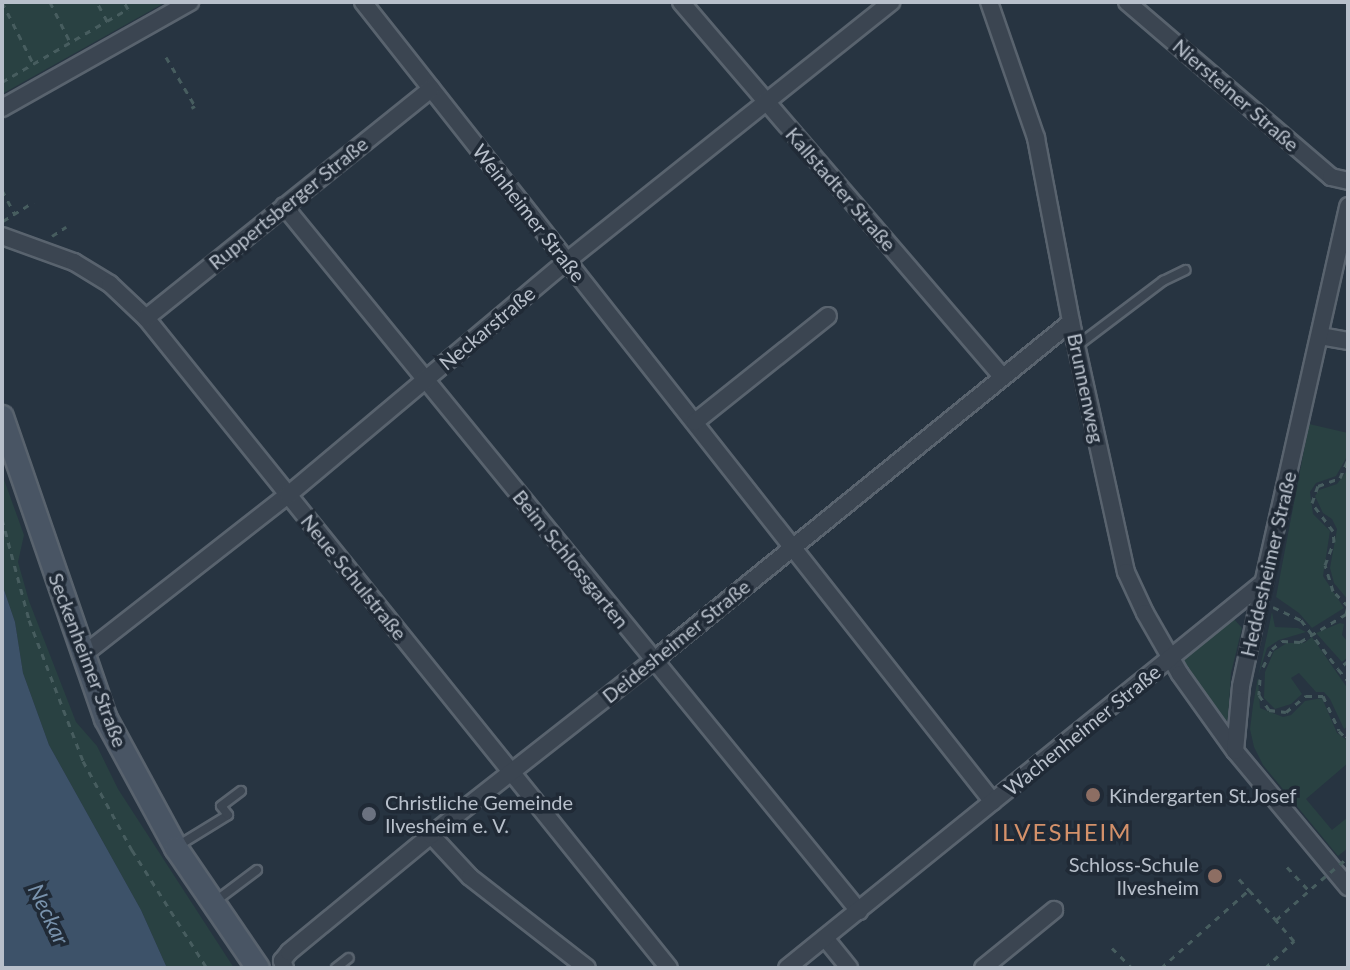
<!DOCTYPE html>
<meta charset="utf-8">
<style>
body{margin:0}
#map{position:relative;width:1350px;height:970px;overflow:hidden;background:#273441;font-family:Lato,sans-serif}
div>[style]{position:absolute}
[style*='--x']{left:calc(var(--x)*1px);top:calc(var(--y)*1px);width:calc(var(--w)*1px);rotate:calc(var(--a)*1deg)}
.green>*{inset:0;background:#294142}
.water>*{inset:0;background:#3d5269}
.path>*{height:3px;margin-top:-1.5px;transform-origin:0;background:repeating-linear-gradient(90deg,#475d5f 0 6px,transparent 0 12px)}
.roads{filter:drop-shadow(2px 0 #59636e) drop-shadow(-2px 0 #59636e) drop-shadow(0 2px #59636e) drop-shadow(0 -2px #59636e)}
.service>*{height:8px;margin:-4px;padding:0 4px;transform-origin:4px;border-radius:4px;background:#3b4551}
.minor>*{height:16px;margin:-8px;padding:0 8px;transform-origin:8px;border-radius:8px;background:#3b4551}
.secondary>*{height:22px;margin:-11px;padding:0 11px;transform-origin:11px;border-radius:11px;background:#495564}
.path-bridge>*{height:3px;margin-top:-1.5px;transform-origin:0;background:repeating-linear-gradient(90deg,#475d5f 0 6px,transparent 0 12px)}
.dots>*{width:22px;height:22px;translate:-50% -50%;box-sizing:border-box;border:4px solid #202a36;border-radius:50%}
span{translate:-50% -50%;white-space:nowrap;text-align:center;line-height:1.15;-webkit-text-stroke:7px #202a36;paint-order:stroke}
.street-label{font-size:20px;color:#b8c0cb}
.poi-label{font-size:20px;color:#b8c0cb}
.left{translate:0 -50%;text-align:left}
.right{translate:-100% -50%;text-align:right}
.water-label{font-size:22px;color:#7993ad;font-style:italic}
.quarter-label{font-size:24px;color:#d4916a;letter-spacing:2px}
.frame{position:absolute;inset:0;border:4px solid #b8c0cb;pointer-events:none}
</style>
<div id="map">
<div class="green">
<i style="clip-path:polygon(2px 2px,166px 2px,2px 94px)"></i>
<i style="clip-path:polygon(1309px 424px,1348px 433px,1348px 455px,1336px 476px,1316px 483px,1310px 492px,1313px 514px,1330px 531px,1323px 576px,1344px 608px,1312px 628px,1299px 613px,1276px 597px)"></i>
<i style="clip-path:polygon(1348px 469px,1348px 600px,1334px 583px,1330px 568px,1337px 529px,1332px 519px,1323px 513px,1315px 496px,1319px 490px,1337px 484px)"></i>
<i style="clip-path:polygon(2px 474px,24px 535px,18px 562px,29px 601px,76px 722px,97px 746px,118px 789px,234px 968px,167px 968px,141px 910px,49px 745px,23px 673px,15px 622px,2px 584px)"></i>
<i style="clip-path:polygon(1272px 612px,1275px 627px,1298px 628px,1306px 632px,1279px 640px,1267px 648px,1258px 677px,1260px 708px,1283px 717px,1291px 715px,1305px 701px,1322px 698px,1337px 733px,1348px 741px,1348px 763px,1306px 799px,1332px 830px,1348px 817px,1348px 848px,1338px 856px,1263px 765px,1254px 747px,1250px 729px,1253px 705px,1258px 677px)"></i>
<i style="clip-path:polygon(1233px 618px,1242px 628px,1231px 673px,1228px 719px,1223px 723px,1184px 669px,1183px 660px,1188px 651px)"></i>
<i style="clip-path:polygon(1340px 623px,1344px 624px,1342px 635px,1348px 642px,1348px 657px,1342px 662px,1316px 633px)"></i>
<i style="clip-path:polygon(1312px 637px,1348px 689px,1348px 726px,1344px 729px,1330px 699px,1324px 692px,1316px 692px,1299px 673px,1291px 678px,1302px 694px,1291px 704px,1275px 709px,1264px 698px,1265px 672px,1274px 651px,1287px 643px,1304px 643px)"></i>
</div>
<div class="water">
<i style="clip-path:polygon(2px 584px,15px 622px,23px 673px,49px 745px,141px 910px,167px 968px,2px 968px)"></i>
</div>
<div class="path">
<i style="--x:2;--y:2;--w:68;--a:63.1"></i>
<i style="--x:50;--y:2;--w:45;--a:63.4"></i>
<i style="--x:107;--y:21;--w:24;--a:-30"></i>
<i style="--x:128;--y:9;--w:8;--a:-120"></i>
<i style="--x:166;--y:57;--w:57;--a:59.4"></i>
<i style="--x:195;--y:106;--w:4;--a:153"></i>
<i style="--x:2;--y:82;--w:121;--a:-30.2"></i>
<i style="--x:107;--y:21;--w:21;--a:-118"></i>
<i style="--x:2;--y:190;--w:27;--a:62"></i>
<i style="--x:3;--y:221;--w:36;--a:-32"></i>
<i style="--x:52;--y:236;--w:17;--a:-33"></i>
<i style="--x:2;--y:519;--w:105;--a:75"></i>
<i style="--x:29;--y:620;--w:151;--a:69"></i>
<i style="--x:83;--y:761;--w:102;--a:61.2"></i>
<i style="--x:132;--y:850;--w:140;--a:57.6"></i>
<i style="--x:1273;--y:607;--w:31;--a:25"></i>
<i style="--x:1301;--y:620;--w:61;--a:52.9"></i>
<i style="--x:1348;--y:661;--w:13;--a:141"></i>
<i style="--x:1338;--y:669;--w:16;--a:50"></i>
<i style="--x:1263;--y:667;--w:20;--a:-63"></i>
<i style="--x:1272;--y:649;--w:13;--a:-39"></i>
<i style="--x:1282;--y:641;--w:18;--a:3"></i>
<i style="--x:1300;--y:642;--w:54;--a:-31.3"></i>
<i style="--x:1346;--y:614;--w:8;--a:-76"></i>
<i style="--x:1348;--y:606;--w:21;--a:-135"></i>
<i style="--x:1333;--y:591;--w:27;--a:-107"></i>
<i style="--x:1325;--y:565;--w:25;--a:-69"></i>
<i style="--x:1334;--y:542;--w:11;--a:-95"></i>
<i style="--x:1333;--y:531;--w:35;--a:-127"></i>
<i style="--x:1312;--y:503;--w:18;--a:-71"></i>
<i style="--x:1318;--y:486;--w:23;--a:-20"></i>
<i style="--x:1340;--y:478;--w:21;--a:-67"></i>
<i style="--x:1260;--y:679;--w:16;--a:94"></i>
<i style="--x:1259;--y:695;--w:18;--a:56"></i>
<i style="--x:1269;--y:710;--w:17;--a:7"></i>
<i style="--x:1286;--y:712;--w:26;--a:-39"></i>
<i style="--x:1306;--y:696;--w:17;--a:0"></i>
<i style="--x:1323;--y:696;--w:38;--a:65"></i>
<i style="--x:1339;--y:731;--w:10;--a:45"></i>
<i style="--x:1346;--y:738;--w:3;--a:-45"></i>
<i style="--x:1287;--y:867;--w:33;--a:47"></i>
<i style="--x:1239;--y:879;--w:15;--a:48"></i>
<i style="--x:1112;--y:948;--w:28;--a:45"></i>
<i style="--x:1161;--y:968;--w:118;--a:-41.6"></i>
<i style="--x:1249;--y:890;--w:40;--a:48"></i>
<i style="--x:1265;--y:968;--w:40;--a:-43"></i>
<i style="--x:1294;--y:941;--w:28;--a:-131"></i>
<i style="--x:1276;--y:920;--w:60;--a:-41.6"></i>
</div>
<div class="roads">
<div class="service">
<i style="--x:1077;--y:346;--w:108;--a:-37.1"></i>
<i style="--x:1163;--y:281;--w:25;--a:-26"></i>
<i style="--x:176;--y:847;--w:61;--a:-31.6"></i>
<i style="--x:228;--y:815;--w:11;--a:-128"></i>
<i style="--x:221;--y:806;--w:25;--a:-37"></i>
<i style="--x:213;--y:903;--w:55;--a:-36.9"></i>
<i style="--x:336;--y:968;--w:16;--a:-38"></i>
</div>
<div class="minor">
<i style="--x:363;--y:2;--w:1018;--a:51.78"></i>
<i style="--x:681;--y:2;--w:493;--a:49.4"></i>
<i style="--x:989;--y:2;--w:144;--a:70.9"></i>
<i style="--x:1036;--y:138;--w:187;--a:79.2"></i>
<i style="--x:1071;--y:322;--w:256;--a:77.6"></i>
<i style="--x:1126;--y:572;--w:45;--a:65.1"></i>
<i style="--x:1145;--y:613;--w:70;--a:60.2"></i>
<i style="--x:1180;--y:674;--w:95;--a:54.5"></i>
<i style="--x:1235;--y:751;--w:177;--a:50.3"></i>
<i style="--x:1127;--y:2;--w:269;--a:40.6"></i>
<i style="--x:1331;--y:177;--w:17;--a:13"></i>
<i style="--x:2;--y:108;--w:216;--a:-29.4"></i>
<i style="--x:284;--y:206;--w:910;--a:50.8"></i>
<i style="--x:2;--y:236;--w:77;--a:19.9"></i>
<i style="--x:74;--y:262;--w:42;--a:31.4"></i>
<i style="--x:110;--y:284;--w:50;--a:43.4"></i>
<i style="--x:146;--y:318;--w:834;--a:51.18"></i>
<i style="--x:146;--y:318;--w:366;--a:-38.8"></i>
<i style="--x:1320;--y:336;--w:28;--a:10"></i>
<i style="--x:695;--y:422;--w:170;--a:-38.6"></i>
<i style="--x:83;--y:655;--w:260;--a:-38"></i>
<i style="--x:288;--y:495;--w:364;--a:-40"></i>
<i style="--x:567;--y:261;--w:415;--a:-38.6"></i>
<i style="--x:1235;--y:751;--w:65;--a:-84.7"></i>
<i style="--x:1241;--y:686;--w:86;--a:-77.9"></i>
<i style="--x:1259;--y:602;--w:406;--a:-77.3"></i>
<i style="--x:431;--y:835;--w:57;--a:47.1"></i>
<i style="--x:470;--y:877;--w:148;--a:37.9"></i>
<i style="--x:825;--y:938;--w:38;--a:51"></i>
<i style="--x:285;--y:968;--w:8;--a:-113"></i>
<i style="--x:282;--y:961;--w:11;--a:-52"></i>
<i style="--x:289;--y:952;--w:184;--a:-39.5"></i>
<i style="--x:431;--y:835;--w:282;--a:-38.1"></i>
<i style="--x:653;--y:661;--w:538;--a:-39.04"></i>
<i style="--x:787;--y:968;--w:614;--a:-38.98"></i>
<i style="--x:983;--y:968;--w:92;--a:-39.2"></i>
</div>
<div class="secondary">
<i style="--x:2;--y:417;--w:319;--a:71"></i>
<i style="--x:106;--y:719;--w:147;--a:61.5"></i>
<i style="--x:176;--y:848;--w:145;--a:55.7"></i>
</div>
</div>
<div class="path-bridge">
<i style="--x:1321;--y:880;--w:35;--a:-40"></i>
</div>
<div class="dots">
<i style="left:1093px;top:795px;background:#8d6e63"></i>
<i style="left:369px;top:814px;background:#6b7280"></i>
<i style="left:1215px;top:876px;background:#8d6e63"></i>
</div>
<div class="street-label">
<span style="left:1236px;top:95px;rotate:41deg">Niersteiner Straße</span>
<span style="left:841px;top:189px;rotate:49deg">Kallstadter Straße</span>
<span style="left:288px;top:203px;rotate:-39deg">Ruppertsberger Straße</span>
<span style="left:529px;top:213px;rotate:52deg">Weinheimer Straße</span>
<span style="left:487px;top:328px;rotate:-40deg">Neckarstraße</span>
<span style="left:1086px;top:388px;rotate:78deg">Brunnenweg</span>
<span style="left:571px;top:559px;rotate:51deg">Beim Schlossgarten</span>
<span style="left:1268px;top:564px;rotate:-77deg">Heddesheimer Straße</span>
<span style="left:354px;top:577px;rotate:51deg">Neue Schulstraße</span>
<span style="left:676px;top:641px;rotate:-39deg">Deidesheimer Straße</span>
<span style="left:88px;top:660px;rotate:69deg">Seckenheimer Straße</span>
<span style="left:1082px;top:730px;rotate:-39deg">Wachenheimer Straße</span>
</div>
<div class="poi-label">
<span class="left" style="left:1109px;top:795px">Kindergarten St.Josef</span>
<span class="left" style="left:385px;top:814px">Christliche Gemeinde<br>Ilvesheim e. V.</span>
<span class="right" style="left:1199px;top:876px">Schloss-Schule<br>Ilvesheim</span>
</div>
<div class="water-label">
<span style="left:49px;top:914px;rotate:64deg">Neckar</span>
</div>
<div class="quarter-label">
<span style="left:1063px;top:832px">ILVESHEIM</span>
</div>
<div class="frame"></div>
</div>
